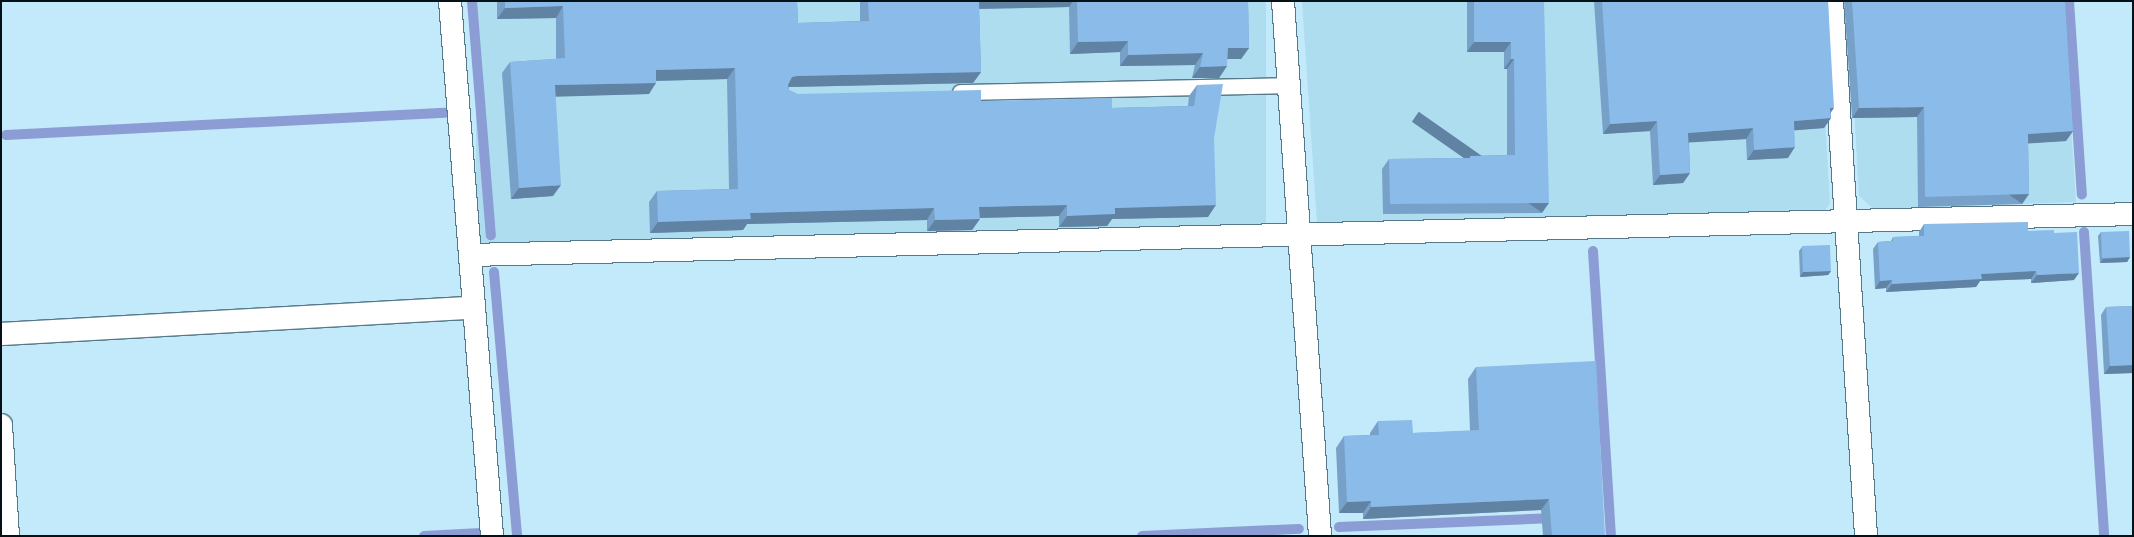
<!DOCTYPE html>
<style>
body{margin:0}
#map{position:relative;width:2134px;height:537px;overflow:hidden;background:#c2eafa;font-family:Mulish,sans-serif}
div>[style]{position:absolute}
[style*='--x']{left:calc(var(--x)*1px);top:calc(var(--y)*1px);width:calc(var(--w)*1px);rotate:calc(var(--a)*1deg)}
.built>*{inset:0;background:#adddef;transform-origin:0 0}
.stream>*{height:10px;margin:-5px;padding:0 5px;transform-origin:5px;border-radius:5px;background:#8c9dd5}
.roads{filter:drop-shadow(1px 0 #557988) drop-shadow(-1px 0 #557988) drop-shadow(0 1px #557988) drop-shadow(0 -1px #557988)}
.service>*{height:15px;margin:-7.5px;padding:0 7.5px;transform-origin:7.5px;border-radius:7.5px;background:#fff}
.minor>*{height:22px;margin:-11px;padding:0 11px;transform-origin:11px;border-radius:11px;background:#fff}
.wall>*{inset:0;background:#77a1c8}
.shaded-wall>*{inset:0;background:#6183a3;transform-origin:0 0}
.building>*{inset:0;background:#8abbe9;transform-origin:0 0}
span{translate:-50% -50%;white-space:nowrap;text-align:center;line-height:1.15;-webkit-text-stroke:3.5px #fff;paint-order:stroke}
.frame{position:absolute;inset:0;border:2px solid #041217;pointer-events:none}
</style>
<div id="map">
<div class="built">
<i style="left:476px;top:1px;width:790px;height:242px"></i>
<i style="clip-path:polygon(1302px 1px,1818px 1px,1830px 204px,1825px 210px,1317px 223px)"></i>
<i style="clip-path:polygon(1848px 1px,2063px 1px,2076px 202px,1874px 209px,1859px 196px)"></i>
</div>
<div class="stream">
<i style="--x:472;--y:1;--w:235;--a:85.4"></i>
<i style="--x:2069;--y:1;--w:194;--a:86.2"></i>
<i style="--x:6;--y:135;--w:439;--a:-2.9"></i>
<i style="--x:2084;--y:232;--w:305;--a:86.2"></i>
<i style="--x:1593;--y:251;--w:286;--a:86.4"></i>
<i style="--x:494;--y:272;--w:265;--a:85"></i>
<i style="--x:1339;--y:527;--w:215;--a:-2.4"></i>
<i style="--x:424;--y:536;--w:57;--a:-3"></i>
<i style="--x:1142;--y:536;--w:157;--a:-2.6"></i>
</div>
<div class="roads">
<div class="service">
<i style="--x:960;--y:92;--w:328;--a:-1.2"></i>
</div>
<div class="minor">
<i style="--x:450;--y:1;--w:537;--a:85.51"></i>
<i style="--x:1283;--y:1;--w:536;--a:86.04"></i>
<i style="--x:1832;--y:1;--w:536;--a:86.36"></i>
<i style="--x:470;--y:255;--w:1664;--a:-1.41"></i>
<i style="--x:1;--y:334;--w:473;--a:-3.2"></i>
<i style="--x:1;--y:425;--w:111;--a:86.4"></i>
</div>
</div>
<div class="wall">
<i style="clip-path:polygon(497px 1px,797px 1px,798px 23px,860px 21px,860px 1px,1248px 1px,1249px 48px,1241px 59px,1227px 59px,1227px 66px,1219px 78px,1192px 78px,1195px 65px,1120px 66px,1120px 52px,1070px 54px,1069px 7px,979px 9px,981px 72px,973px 83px,789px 87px,789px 90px,797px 94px,981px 101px,1112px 108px,1188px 106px,1189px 96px,1197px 85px,1214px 138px,1208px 217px,1112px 219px,1107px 226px,1059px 227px,1059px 216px,980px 218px,972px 230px,927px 231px,927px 220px,747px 224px,743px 230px,650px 233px,649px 202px,657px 191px,729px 189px,727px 79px,656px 81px,649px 94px,555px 96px,553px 196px,511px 199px,502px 73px,510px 62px,556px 59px,556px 18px,497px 19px)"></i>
<i style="clip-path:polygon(1467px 1px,1544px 1px,1542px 213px,1383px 214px,1382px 169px,1389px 159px,1468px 158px,1470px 156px,1507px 155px,1507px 69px,1504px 69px,1504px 52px,1467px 52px)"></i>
<i style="clip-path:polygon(1594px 1px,1828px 1px,1831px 118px,1824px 128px,1794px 130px,1788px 158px,1747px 160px,1746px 139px,1689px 142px,1690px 173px,1683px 183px,1653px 185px,1650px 131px,1603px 134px)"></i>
<i style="clip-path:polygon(1844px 1px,2065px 1px,2073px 131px,2066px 141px,2028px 143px,2029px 194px,2022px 204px,1918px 207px,1917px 117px,1852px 118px)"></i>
<i style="clip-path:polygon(1924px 224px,2054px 233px,2074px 280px,2031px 283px,2031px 279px,1980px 281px,1976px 287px,1886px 292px,1886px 288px,1875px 289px,1873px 249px,1878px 242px,1891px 241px,1893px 237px,1919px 236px,1919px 232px)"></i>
<i style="clip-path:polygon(2101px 232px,2130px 257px,2127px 262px,2100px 263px,2098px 236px)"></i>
<i style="clip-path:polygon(1802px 247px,1831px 271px,1828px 275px,1800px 277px,1799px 251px)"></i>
<i style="clip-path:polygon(2133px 306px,2133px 373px,2104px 374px,2101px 315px,2106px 307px)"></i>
<i style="clip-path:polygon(1476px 367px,1605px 536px,1543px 536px,1541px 510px,1363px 519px,1363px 513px,1339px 513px,1336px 448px,1344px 436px,1370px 435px,1370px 433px,1378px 421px,1413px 433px,1470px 431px,1468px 379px)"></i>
</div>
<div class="shaded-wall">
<i style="clip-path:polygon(977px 1px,1073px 1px,1069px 7px,971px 9px)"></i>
<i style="clip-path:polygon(563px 6px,556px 18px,497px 19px,505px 8px)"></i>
<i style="clip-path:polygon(1128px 41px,1120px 52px,1070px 54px,1078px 42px)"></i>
<i style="clip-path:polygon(1474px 42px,1511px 42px,1504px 52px,1467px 52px)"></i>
<i style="clip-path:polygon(1228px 48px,1249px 48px,1241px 59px,1220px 59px)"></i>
<i style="clip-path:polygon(1203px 53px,1195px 65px,1120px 66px,1128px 55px)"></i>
<i style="clip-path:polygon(1511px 59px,1514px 59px,1507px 69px,1504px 69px)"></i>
<i style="clip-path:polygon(1227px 66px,1219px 78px,1192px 78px,1200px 67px)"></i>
<i style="clip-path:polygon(735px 68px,727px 79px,648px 81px,656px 70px)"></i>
<i style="clip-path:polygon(981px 72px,973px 83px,789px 87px,784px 89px,792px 77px,797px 76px)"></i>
<i style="clip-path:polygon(656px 83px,649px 94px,547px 97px,555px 85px)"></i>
<i style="clip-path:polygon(1924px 107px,1917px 117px,1852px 118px,1859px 108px)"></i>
<i style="clip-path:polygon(1830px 108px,1834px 108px,1827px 118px)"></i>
<i style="clip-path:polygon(1831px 118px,1824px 128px,1787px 131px,1794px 121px)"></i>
<i style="clip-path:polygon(1657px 121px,1650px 131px,1603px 134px,1610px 124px)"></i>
<i style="clip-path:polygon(1753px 128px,1746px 139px,1681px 143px,1688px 133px)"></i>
<i style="clip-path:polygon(2073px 131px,2066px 141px,2021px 144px,2028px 134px)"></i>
<i style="clip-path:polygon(1795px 147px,1788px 158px,1747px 160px,1754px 150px)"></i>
<i style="clip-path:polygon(1690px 173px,1683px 183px,1653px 185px,1660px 175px)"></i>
<i style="clip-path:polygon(561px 185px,553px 196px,511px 199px,519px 188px)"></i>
<i style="left:2029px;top:194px;width:12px;height:104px;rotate:125deg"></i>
<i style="left:1549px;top:203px;width:12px;height:159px;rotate:125deg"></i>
<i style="clip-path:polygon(1067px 205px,1059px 216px,972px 218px,979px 207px)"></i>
<i style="clip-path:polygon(1216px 205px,1208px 217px,1112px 219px,1107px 226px,1059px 227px,1067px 216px,1115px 208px)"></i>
<i style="clip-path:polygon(934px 208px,927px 220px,747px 224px,743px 230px,650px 233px,658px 222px,750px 213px)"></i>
<i style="clip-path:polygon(980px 219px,972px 230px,927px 231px,935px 220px)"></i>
<i style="clip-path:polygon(2130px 257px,2127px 262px,2100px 263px,2103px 259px)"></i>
<i style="clip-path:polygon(1831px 271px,1828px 275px,1800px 277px,1803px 272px)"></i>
<i style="clip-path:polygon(2036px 271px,2031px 279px,1980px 281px,1976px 287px,1886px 292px,1892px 284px,1981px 274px)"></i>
<i style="clip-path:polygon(2079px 273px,2074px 280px,2031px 283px,2037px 275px)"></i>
<i style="clip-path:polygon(1892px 280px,1886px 288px,1875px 289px,1880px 281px)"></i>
<i style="clip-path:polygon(2133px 365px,2133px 373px,2104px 374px,2110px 366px)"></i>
<i style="clip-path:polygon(1549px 499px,1541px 510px,1363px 519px,1371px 507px)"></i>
<i style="clip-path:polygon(1371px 501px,1363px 513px,1339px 513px,1347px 502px)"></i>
</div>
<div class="building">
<i style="clip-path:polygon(505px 1px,797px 1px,798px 23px,869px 21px,868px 1px,979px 1px,981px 72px,797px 76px,792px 77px,788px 85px,789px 90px,797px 94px,981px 90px,981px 101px,1112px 98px,1112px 108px,1194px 106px,1197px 85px,1223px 84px,1214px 138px,1216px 205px,1115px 208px,1115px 214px,1067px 216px,1067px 205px,979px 207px,980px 219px,935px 220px,934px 208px,750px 213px,751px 219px,658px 222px,657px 191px,738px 189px,735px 68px,656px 70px,656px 83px,555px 85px,561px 185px,519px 188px,510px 62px,565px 58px,563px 6px,505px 8px)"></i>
<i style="clip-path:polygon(1077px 1px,1248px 1px,1249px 48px,1228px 48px,1227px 66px,1200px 67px,1203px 53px,1128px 55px,1128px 41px,1078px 42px)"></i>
<i style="clip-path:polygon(1474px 1px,1544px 1px,1549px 203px,1390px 204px,1389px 159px,1470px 158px,1470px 156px,1515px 155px,1514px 59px,1511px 59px,1511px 42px,1474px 42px)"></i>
<i style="clip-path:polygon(1602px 1px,1828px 1px,1834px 108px,1830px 108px,1831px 118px,1794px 121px,1795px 147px,1754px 150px,1753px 128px,1688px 133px,1690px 173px,1660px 175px,1657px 121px,1610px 124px)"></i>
<i style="clip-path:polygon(1852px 1px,2065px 1px,2073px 131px,2028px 134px,2029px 194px,1925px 197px,1924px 107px,1859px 108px)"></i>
<i style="clip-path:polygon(2028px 222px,2028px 231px,2054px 230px,2054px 233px,2077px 232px,2079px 273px,2037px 275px,2036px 271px,1981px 274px,1982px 279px,1892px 284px,1892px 280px,1880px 281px,1878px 242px,1893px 241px,1893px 237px,1924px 236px,1924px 224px)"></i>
<i style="left:2129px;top:231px;width:26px;height:28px;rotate:88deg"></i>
<i style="left:1830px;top:245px;width:26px;height:28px;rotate:88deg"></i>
<i style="clip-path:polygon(2133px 306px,2133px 365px,2110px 366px,2106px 307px)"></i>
<i style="clip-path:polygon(1596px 361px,1605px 536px,1552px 536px,1549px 499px,1371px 507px,1371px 501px,1347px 502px,1344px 436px,1379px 435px,1378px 421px,1412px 420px,1413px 433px,1479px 430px,1476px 367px)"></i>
</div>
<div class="frame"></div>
</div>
